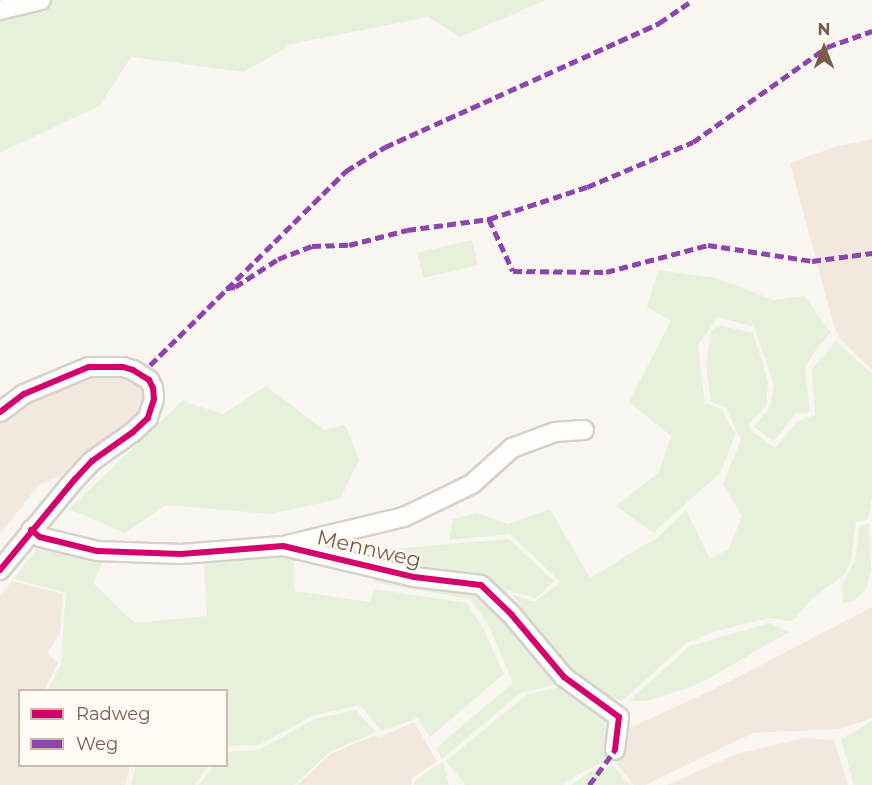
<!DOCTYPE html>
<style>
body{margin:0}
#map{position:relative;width:872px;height:785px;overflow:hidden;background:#f9f5f0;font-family:Montserrat,sans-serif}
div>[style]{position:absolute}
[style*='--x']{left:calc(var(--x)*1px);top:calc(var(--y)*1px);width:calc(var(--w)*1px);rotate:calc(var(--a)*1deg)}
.residential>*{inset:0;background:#f2e8de}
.green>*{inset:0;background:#e7f0db;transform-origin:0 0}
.roads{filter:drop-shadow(2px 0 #d7d1cb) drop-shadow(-2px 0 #d7d1cb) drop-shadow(0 2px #d7d1cb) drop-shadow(0 -2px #d7d1cb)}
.minor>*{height:18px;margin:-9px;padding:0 9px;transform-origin:9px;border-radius:9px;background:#fefefd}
.quiet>*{height:4.5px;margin-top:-2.25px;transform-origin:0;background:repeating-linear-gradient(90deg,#8e44ad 0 9px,transparent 0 13.5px)}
.cycleway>*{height:6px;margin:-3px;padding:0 3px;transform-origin:3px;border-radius:3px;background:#d6006c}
span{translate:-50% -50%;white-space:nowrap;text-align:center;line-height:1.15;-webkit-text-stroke:4.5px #fffaf3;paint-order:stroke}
.street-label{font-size:21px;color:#7a5c4d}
.legend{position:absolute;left:18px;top:689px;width:210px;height:78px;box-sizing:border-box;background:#fffaf3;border:2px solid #cabbb1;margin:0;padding:8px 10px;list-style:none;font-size:18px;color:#7a5c4d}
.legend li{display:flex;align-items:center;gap:12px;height:30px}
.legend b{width:30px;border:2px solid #cabbb1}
.north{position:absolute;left:794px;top:18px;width:60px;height:60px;-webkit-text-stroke:4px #fffaf3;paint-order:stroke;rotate:0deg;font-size:16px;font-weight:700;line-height:24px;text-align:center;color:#7a5c4d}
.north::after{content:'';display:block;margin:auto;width:21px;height:27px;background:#7a5c4d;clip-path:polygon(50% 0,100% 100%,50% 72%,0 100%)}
</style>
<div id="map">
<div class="residential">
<i style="clip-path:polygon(872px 139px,872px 370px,840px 339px,834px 326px,790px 163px,835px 147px)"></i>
<i style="clip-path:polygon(110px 373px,142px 384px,145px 392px,144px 402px,136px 415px,117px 434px,80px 457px,59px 477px,39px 485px,0 534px,0 420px,13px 407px,80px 378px)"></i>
<i style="clip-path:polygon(12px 581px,63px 594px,60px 633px,47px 653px,58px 663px,44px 690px,20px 690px,20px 766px,130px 766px,125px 785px,0 785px,0 596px)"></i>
<i style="clip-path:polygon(872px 607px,872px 718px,839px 729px,753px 733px,645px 785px,634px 785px,615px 762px,620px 732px,713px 690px)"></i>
<i style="clip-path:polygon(414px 722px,437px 761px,412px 778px,411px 785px,297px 785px,332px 753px,373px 736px,380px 737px)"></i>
<i style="clip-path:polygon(804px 738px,834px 740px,848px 785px,667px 785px,737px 754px)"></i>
</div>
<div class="green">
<i style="clip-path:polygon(0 0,546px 0,460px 37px,428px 17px,292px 44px,244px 72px,131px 57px,100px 105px,0 153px)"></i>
<i style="left:472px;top:240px;width:26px;height:56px;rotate:77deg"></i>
<i style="clip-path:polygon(658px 270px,716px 278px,774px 300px,805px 296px,831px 333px,817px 348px,805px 368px,810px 412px,796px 413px,774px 441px,754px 427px,770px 407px,774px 384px,754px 327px,718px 317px,698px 345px,705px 403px,721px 409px,735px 434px,721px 472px,653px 533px,616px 506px,659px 472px,671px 436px,629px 402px,671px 321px,647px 307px)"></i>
<i style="clip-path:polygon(718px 325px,753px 333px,768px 381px,766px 406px,749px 424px,750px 430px,775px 448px,798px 421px,815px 415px,812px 369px,836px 341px,872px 374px,872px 495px,868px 519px,856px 522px,851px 559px,844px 575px,815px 596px,792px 621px,768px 618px,713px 632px,686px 643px,622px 701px,598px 692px,570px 670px,512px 595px,534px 602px,561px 582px,510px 534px,449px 540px,453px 519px,477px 513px,508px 524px,550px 509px,590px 578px,658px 537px,686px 510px,710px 559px,729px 549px,742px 516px,723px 484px,741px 440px,726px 408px,711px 402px,706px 364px,711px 332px)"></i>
<i style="clip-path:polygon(266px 386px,324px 430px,345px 425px,359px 460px,340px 499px,270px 514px,166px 505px,125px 533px,69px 509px,182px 401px,223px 414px)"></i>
<i style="clip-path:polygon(869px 523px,871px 570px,866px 590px,855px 600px,843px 604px,842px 584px,855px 561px,859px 527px)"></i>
<i style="clip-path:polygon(509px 539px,554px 581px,536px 598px,506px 590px,562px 683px,520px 693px,442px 759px,436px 748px,513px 683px,489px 626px,470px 599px,372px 582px,393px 549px)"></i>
<i style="clip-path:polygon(39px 545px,104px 559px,93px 583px,135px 623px,207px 616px,204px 562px,276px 554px,294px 557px,294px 591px,370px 602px,374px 589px,467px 603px,483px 628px,504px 674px,430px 737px,418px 718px,381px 731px,361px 705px,314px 715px,259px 745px,227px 746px,226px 690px,48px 690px,61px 665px,66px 593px,14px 579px)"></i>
<i style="clip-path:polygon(770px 623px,789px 632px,699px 684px,647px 701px,629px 701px,690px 646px)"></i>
<i style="clip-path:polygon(564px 686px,606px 719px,613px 738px,608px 760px,580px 773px,562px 785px,465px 785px,446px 761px,526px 695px)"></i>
<i style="clip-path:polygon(356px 710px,376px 732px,330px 752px,294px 785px,199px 785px,214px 766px,226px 766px,227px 752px,259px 750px,315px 719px)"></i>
<i style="clip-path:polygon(872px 721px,872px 785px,854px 785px,841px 739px)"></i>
<i style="clip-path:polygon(443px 762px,449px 785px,414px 785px,416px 779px)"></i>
<i style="clip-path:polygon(136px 766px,208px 766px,195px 785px,131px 785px)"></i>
<i style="clip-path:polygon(613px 766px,630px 785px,571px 785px,592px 771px)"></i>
</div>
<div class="roads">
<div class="minor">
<i style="--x:0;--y:10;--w:42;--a:-13.7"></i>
<i style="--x:0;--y:412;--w:30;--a:-37"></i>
<i style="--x:24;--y:394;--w:70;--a:-22.6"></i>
<i style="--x:89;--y:367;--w:34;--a:0"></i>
<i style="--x:123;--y:367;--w:10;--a:17"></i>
<i style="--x:133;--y:370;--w:19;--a:32"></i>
<i style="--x:149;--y:380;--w:9;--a:63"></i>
<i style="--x:153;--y:388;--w:11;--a:85"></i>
<i style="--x:154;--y:399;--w:20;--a:108"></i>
<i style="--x:148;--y:418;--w:21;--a:137"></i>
<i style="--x:133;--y:432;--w:50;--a:144.7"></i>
<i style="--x:92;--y:461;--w:25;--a:133"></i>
<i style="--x:75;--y:479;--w:118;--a:129.5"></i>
<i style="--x:31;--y:530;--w:11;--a:38"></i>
<i style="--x:40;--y:537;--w:59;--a:13.8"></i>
<i style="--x:97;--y:551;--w:84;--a:2"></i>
<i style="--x:181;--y:554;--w:102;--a:-4.5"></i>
<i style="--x:283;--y:546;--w:135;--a:13.3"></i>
<i style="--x:414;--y:577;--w:67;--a:6.8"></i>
<i style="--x:481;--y:585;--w:42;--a:44"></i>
<i style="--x:511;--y:614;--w:82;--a:49.9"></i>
<i style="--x:564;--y:677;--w:68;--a:36"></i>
<i style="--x:619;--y:717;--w:33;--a:97"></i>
<i style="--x:287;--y:545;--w:120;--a:-13.5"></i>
<i style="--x:404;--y:517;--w:76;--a:-25.9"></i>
<i style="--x:472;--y:484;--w:54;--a:-42"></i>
<i style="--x:512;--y:448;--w:46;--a:-20.4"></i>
<i style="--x:555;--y:432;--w:29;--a:-4"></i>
</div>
</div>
<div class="quiet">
<i style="--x:489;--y:219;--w:57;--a:65.2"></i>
<i style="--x:513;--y:271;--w:93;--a:0.6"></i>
<i style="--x:606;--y:272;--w:106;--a:-14.8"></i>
<i style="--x:708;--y:245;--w:105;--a:8.7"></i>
<i style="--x:812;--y:261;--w:61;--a:-7.6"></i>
<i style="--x:226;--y:288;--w:9;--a:-6"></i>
<i style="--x:235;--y:287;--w:51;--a:-33.1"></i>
<i style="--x:278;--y:259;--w:36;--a:-21"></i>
<i style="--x:312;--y:246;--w:37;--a:-2"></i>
<i style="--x:349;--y:245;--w:60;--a:-14.5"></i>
<i style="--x:407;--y:230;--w:83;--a:-7.6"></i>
<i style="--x:489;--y:219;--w:103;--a:-18.1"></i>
<i style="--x:587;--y:187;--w:115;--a:-23"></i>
<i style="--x:693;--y:142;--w:164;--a:-35.3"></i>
<i style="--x:827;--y:47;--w:48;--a:-19.6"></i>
<i style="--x:150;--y:365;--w:276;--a:-44.7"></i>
<i style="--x:346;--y:171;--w:46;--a:-31.6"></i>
<i style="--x:385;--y:147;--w:301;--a:-24.3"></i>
<i style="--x:659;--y:23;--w:41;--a:-34.1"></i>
<i style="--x:589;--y:785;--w:44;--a:-53.4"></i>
</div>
<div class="cycleway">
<i style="--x:0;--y:412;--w:30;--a:-37"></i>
<i style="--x:24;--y:394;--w:70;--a:-22.6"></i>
<i style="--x:89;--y:367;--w:34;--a:0"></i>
<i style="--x:123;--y:367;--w:10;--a:17"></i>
<i style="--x:133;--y:370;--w:19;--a:32"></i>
<i style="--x:149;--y:380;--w:9;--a:63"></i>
<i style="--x:153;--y:388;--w:11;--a:85"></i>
<i style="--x:154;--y:399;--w:20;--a:108"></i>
<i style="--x:148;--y:418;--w:21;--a:137"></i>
<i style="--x:133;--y:432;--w:50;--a:144.7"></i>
<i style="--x:92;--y:461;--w:25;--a:133"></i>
<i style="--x:75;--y:479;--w:118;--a:129.5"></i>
<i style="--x:31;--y:530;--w:11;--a:38"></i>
<i style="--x:40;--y:537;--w:59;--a:13.8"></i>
<i style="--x:97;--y:551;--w:84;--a:2"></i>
<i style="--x:181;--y:554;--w:102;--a:-4.5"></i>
<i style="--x:283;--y:546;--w:135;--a:13.3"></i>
<i style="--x:414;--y:577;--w:67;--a:6.8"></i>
<i style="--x:481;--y:585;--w:42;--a:44"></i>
<i style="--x:511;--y:614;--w:82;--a:49.9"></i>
<i style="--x:564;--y:677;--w:68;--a:36"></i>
<i style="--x:619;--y:717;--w:33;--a:97"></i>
</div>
<div class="street-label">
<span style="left:369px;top:549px;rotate:13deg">Mennweg</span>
</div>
<ul class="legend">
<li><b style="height:8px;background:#d6006c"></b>Radweg</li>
<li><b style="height:8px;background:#8e44ad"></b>Weg</li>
</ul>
<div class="north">N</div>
</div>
